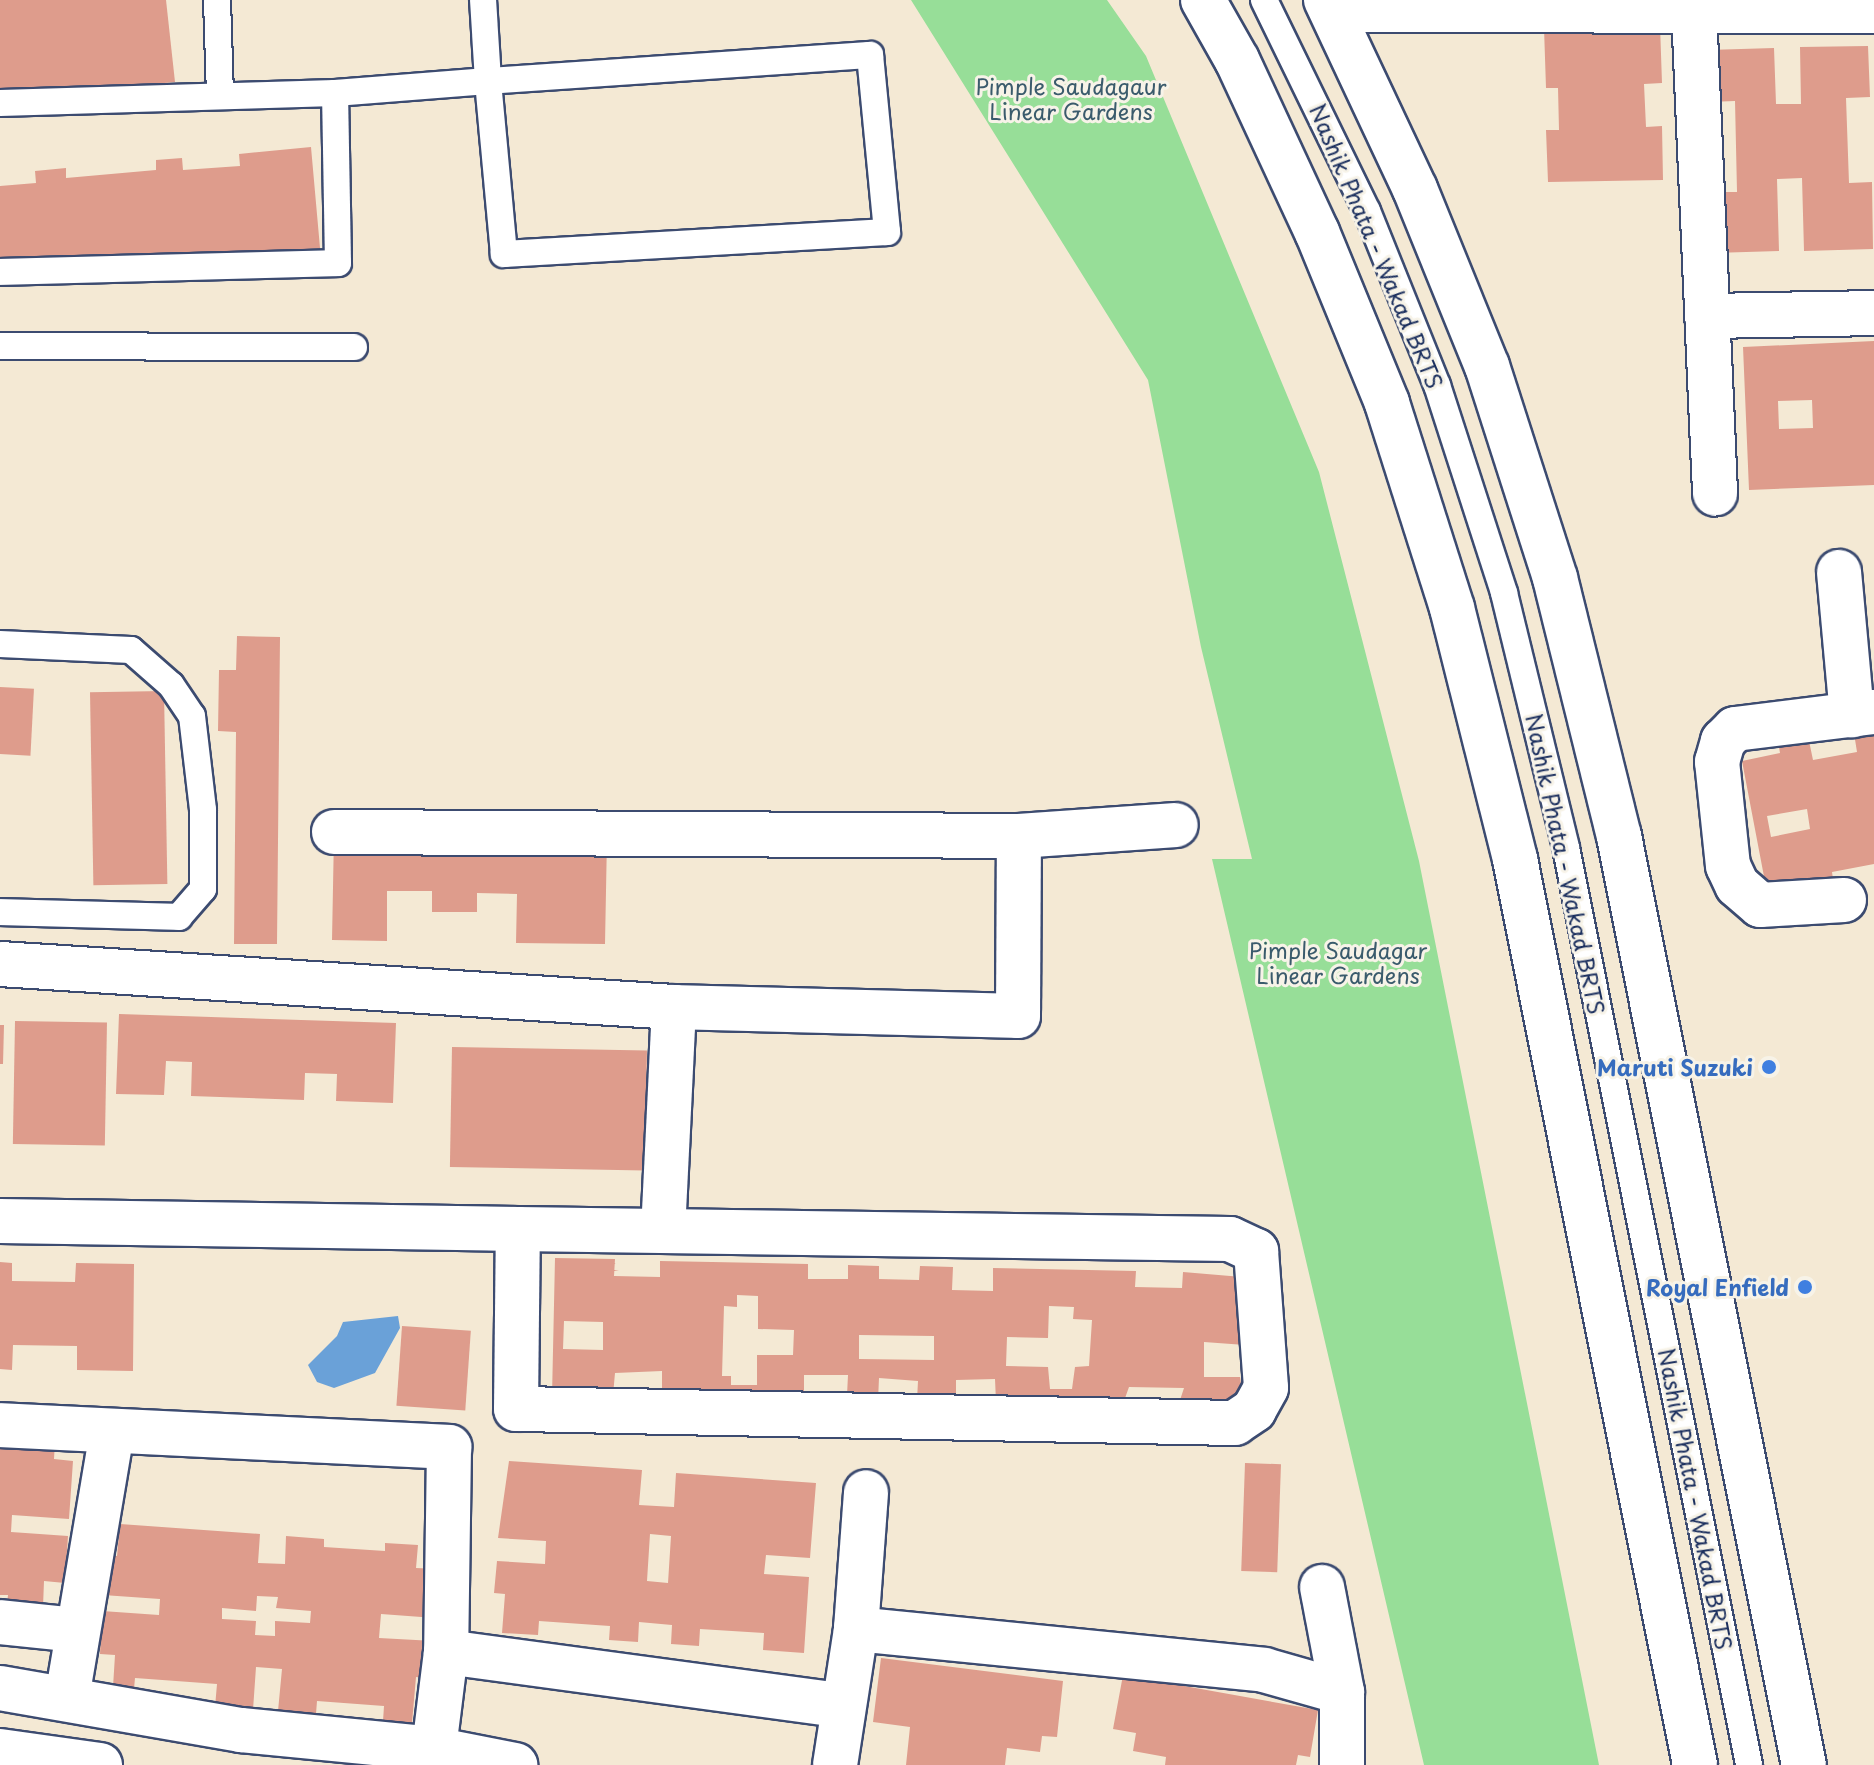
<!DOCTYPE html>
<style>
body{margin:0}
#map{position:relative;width:1874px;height:1765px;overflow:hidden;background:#f4e9d4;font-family:"Playpen Sans",sans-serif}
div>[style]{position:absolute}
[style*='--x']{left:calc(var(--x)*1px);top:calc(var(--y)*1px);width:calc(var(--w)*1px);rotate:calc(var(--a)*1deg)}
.green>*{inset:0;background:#97de98}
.water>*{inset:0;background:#6aa1d8}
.building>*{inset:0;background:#de9c8c;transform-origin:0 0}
.roads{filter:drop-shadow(2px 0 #3c4b70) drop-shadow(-2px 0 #3c4b70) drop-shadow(0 2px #3c4b70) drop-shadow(0 -2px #3c4b70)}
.service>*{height:26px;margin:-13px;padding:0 13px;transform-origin:13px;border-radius:13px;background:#fff}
.minor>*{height:44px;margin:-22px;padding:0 22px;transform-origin:22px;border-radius:22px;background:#fff}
.primary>*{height:44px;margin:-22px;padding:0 22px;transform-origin:22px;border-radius:22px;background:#fff}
.dots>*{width:22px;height:22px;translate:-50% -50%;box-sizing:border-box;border:4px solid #f7f3e8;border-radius:50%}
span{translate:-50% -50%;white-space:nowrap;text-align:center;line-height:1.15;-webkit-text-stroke:6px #f7f3e8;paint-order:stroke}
.park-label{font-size:22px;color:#3a5b6c}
.street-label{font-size:22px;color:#1b2f5e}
.shop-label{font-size:22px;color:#366cbe;font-weight:700}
.right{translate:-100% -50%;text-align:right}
</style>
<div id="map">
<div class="green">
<i style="clip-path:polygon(911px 0,1107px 0,1146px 56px,1319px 472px,1419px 861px,1599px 1765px,1424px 1765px,1212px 859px,1252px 859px,1201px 647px,1148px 380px)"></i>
</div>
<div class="water">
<i style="clip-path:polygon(398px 1316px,400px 1328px,375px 1373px,334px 1388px,317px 1382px,308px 1365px,337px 1336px,343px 1322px)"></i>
</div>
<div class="building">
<i style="clip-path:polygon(0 0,166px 0,175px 82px,0 99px)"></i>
<i style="clip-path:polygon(1660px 25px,1662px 83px,1644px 84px,1646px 127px,1662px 126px,1663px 180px,1548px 182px,1546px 130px,1559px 130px,1558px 88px,1546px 88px,1544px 28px)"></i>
<i style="clip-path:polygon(1868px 46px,1870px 97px,1846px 98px,1849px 183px,1872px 182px,1873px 249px,1804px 251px,1802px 178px,1777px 179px,1779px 251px,1713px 253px,1712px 192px,1737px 192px,1735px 101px,1709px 102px,1708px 50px,1774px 48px,1776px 104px,1801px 104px,1800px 47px)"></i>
<i style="clip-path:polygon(311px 147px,321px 259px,23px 273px,25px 285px,0 287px,0 186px,36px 183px,35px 171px,66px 168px,66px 178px,156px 170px,156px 160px,182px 158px,183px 170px,240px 166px,239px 154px)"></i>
<i style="clip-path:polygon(evenodd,1874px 341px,1874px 485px,1749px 490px,1743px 347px,1874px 341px,1812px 400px,1813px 428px,1779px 429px,1778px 401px,1812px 400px)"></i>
<i style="clip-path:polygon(237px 636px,280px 637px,277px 944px,234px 944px,236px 732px,218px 731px,219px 670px,236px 670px)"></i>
<i style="left:0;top:687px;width:34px;height:67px;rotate:3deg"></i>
<i style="left:164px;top:691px;width:193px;height:74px;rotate:89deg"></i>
<i style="clip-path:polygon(evenodd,1874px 723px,1874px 864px,1832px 872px,1835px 893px,1812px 898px,1808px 879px,1766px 887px,1742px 761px,1780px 753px,1778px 741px,1808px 736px,1813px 760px,1857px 752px,1853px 727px,1874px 723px,1807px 809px,1810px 829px,1771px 837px,1767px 816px,1807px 809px)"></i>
<i style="clip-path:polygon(334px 834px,607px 838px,605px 944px,516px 943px,517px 894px,477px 893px,477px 912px,432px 912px,432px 891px,387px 891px,387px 941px,332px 940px)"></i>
<i style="clip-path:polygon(119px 1014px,396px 1023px,393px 1103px,336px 1101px,337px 1074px,305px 1073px,304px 1100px,191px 1096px,192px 1062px,166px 1061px,164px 1095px,116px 1094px)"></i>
<i style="left:15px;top:1021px;width:92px;height:123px;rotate:1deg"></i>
<i style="clip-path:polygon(0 1025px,4px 1025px,3px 1064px,0 1064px)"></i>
<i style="left:452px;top:1047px;width:195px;height:120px;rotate:1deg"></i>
<i style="clip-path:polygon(evenodd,555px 1258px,615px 1259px,614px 1276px,660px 1277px,660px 1261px,808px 1264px,808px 1279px,848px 1279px,848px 1265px,879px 1266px,879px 1279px,919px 1280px,920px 1266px,953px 1267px,952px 1290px,993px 1291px,993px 1268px,1136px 1271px,1135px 1287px,1182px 1288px,1183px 1272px,1242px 1277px,1245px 1345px,1204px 1342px,1204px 1377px,1240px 1377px,1244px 1403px,1179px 1403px,1184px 1388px,1129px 1387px,1124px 1401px,996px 1402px,995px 1379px,956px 1380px,956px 1402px,917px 1400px,918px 1381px,879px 1378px,878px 1401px,847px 1395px,848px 1375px,804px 1375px,804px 1393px,662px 1393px,662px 1371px,615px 1373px,613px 1395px,552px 1397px,555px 1258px,737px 1295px,758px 1296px,758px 1329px,794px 1330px,793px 1355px,757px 1355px,757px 1385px,731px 1385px,731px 1376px,722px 1376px,724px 1306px,737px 1307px,737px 1295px,555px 1258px,1049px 1306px,1074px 1307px,1073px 1319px,1092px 1320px,1089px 1366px,1075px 1367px,1072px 1389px,1050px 1389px,1048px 1367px,1006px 1366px,1007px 1337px,1048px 1338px,1049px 1306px,555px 1258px,564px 1321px,603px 1322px,603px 1350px,563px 1349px,564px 1321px,555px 1258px,859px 1335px,934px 1336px,934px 1360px,859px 1359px,859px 1335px)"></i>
<i style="clip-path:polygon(0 1262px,12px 1263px,12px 1281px,75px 1282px,76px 1263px,134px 1264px,133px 1371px,77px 1370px,77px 1346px,13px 1345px,12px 1370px,0 1369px)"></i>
<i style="left:402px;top:1326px;width:69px;height:80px;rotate:4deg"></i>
<i style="clip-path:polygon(25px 1438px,55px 1441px,54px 1459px,73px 1461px,69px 1519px,12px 1515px,11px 1532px,68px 1536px,65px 1583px,44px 1581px,43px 1607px,7px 1604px,8px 1595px,0 1595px,0 1447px,24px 1449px)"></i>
<i style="clip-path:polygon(evenodd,509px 1461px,642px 1470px,639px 1505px,674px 1507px,676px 1473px,816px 1483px,810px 1558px,766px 1555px,764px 1574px,809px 1577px,804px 1653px,763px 1650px,764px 1633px,700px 1629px,699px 1646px,671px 1644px,672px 1625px,639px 1622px,638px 1642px,609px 1640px,610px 1626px,539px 1621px,538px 1635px,502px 1633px,505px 1594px,494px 1593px,497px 1561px,545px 1564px,546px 1541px,498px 1538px,509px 1461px,650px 1534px,671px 1536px,668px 1583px,647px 1581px,650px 1534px)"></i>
<i style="left:1245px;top:1463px;width:36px;height:108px;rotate:2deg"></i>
<i style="clip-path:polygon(evenodd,120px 1524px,260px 1534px,258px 1563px,285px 1564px,286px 1536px,324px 1539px,324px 1547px,385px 1551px,385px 1543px,418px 1545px,416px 1568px,439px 1569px,435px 1618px,381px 1614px,379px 1638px,434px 1641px,432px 1679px,416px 1677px,412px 1723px,383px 1721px,384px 1706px,317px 1701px,316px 1714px,278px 1711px,282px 1669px,256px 1667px,253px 1710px,215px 1707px,217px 1684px,135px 1678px,134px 1689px,113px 1687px,115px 1655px,100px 1654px,102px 1611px,159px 1615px,160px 1599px,103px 1595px,105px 1556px,117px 1556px,120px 1524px,257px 1596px,278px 1597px,276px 1608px,311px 1611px,310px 1623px,275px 1621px,275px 1636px,255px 1635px,256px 1621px,222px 1619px,222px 1608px,256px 1611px,257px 1596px)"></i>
<i style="clip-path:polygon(881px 1658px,1063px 1681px,1057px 1737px,1042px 1736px,1040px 1752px,1007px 1748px,1005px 1765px,906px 1765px,910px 1727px,873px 1722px)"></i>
<i style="clip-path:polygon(1123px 1675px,1318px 1710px,1310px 1757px,1298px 1755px,1296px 1765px,1165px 1765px,1166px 1757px,1133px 1751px,1136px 1733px,1113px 1729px)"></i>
</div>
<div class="roads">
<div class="service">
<i style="--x:217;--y:0;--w:96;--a:88.2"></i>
<i style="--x:1264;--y:0;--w:235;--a:64"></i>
<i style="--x:1367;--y:211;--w:188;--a:68.1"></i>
<i style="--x:1437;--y:385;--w:219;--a:72.1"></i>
<i style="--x:1504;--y:593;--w:262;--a:76.3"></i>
<i style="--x:1566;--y:848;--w:935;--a:78.71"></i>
<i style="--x:870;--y:55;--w:178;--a:84.5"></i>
<i style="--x:887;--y:232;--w:384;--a:176.7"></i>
<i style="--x:504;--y:254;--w:174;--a:-95.3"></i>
<i style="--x:488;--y:81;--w:383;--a:-3.9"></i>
<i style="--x:0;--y:103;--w:335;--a:-1.7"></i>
<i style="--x:335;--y:93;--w:153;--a:-4.5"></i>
<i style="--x:488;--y:81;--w:81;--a:-93.5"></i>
<i style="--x:0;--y:272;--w:338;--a:-1.5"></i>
<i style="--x:338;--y:263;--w:170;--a:-91"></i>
<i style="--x:0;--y:346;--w:354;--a:0.2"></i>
<i style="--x:0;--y:644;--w:131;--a:2.6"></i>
<i style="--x:131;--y:650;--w:53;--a:41.2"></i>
<i style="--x:171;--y:685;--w:37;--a:56"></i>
<i style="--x:192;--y:716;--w:95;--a:83.3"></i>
<i style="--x:203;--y:810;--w:79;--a:90"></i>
<i style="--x:203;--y:889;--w:37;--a:131"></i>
<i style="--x:179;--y:917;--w:179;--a:-178.4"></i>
</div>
<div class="minor">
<i style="--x:1332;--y:10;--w:542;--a:0.11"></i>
<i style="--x:1694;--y:11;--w:483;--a:87.5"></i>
<i style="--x:1707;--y:316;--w:167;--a:-1"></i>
<i style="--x:1839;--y:572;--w:144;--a:84.8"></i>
<i style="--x:334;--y:832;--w:685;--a:0.33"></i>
<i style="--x:1844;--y:900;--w:84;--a:176.6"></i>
<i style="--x:1760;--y:905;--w:30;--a:-139"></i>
<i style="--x:1737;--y:885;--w:21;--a:-115"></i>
<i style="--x:1728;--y:866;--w:105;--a:-96"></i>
<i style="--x:1717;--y:762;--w:22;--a:-74"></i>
<i style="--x:1723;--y:741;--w:17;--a:-45"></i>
<i style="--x:1735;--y:729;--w:140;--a:-7"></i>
<i style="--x:0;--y:964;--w:675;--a:3.65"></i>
<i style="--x:674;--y:1007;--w:224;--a:92.8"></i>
<i style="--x:674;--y:1007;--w:344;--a:1.5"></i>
<i style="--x:1018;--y:1016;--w:180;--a:-89.7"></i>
<i style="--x:1019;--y:836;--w:157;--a:-4"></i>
<i style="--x:0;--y:1221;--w:518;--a:0.88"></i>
<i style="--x:518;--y:1229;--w:712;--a:0.8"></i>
<i style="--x:1230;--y:1239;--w:29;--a:25"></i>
<i style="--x:1256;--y:1251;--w:137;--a:85.8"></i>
<i style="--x:1266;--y:1388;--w:25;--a:119"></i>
<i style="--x:1254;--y:1410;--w:23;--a:146"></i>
<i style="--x:1235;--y:1423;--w:719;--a:-178.88"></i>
<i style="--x:516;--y:1409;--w:180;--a:-89.4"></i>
<i style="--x:0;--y:1425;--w:450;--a:2.8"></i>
<i style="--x:449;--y:1447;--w:205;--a:90.8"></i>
<i style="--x:446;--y:1652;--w:98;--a:97.1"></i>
<i style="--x:1322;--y:1587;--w:107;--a:79.2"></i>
<i style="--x:0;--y:1622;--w:78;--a:5.9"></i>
<i style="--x:856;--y:1629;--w:137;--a:-85.8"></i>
<i style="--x:446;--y:1652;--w:401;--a:7.7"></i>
<i style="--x:0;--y:1688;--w:245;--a:9.9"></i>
<i style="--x:241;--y:1730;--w:194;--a:5.6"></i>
<i style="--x:434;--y:1749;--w:83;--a:11.2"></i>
<i style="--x:67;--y:1698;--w:270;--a:-80.4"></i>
<i style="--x:0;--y:1751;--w:101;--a:8"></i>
<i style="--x:835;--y:1765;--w:138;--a:-81.2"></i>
<i style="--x:856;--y:1629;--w:410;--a:5.7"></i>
<i style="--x:1264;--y:1670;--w:81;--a:15.8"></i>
<i style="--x:1342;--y:1692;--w:73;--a:90"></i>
</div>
<div class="primary">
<i style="--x:1203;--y:0;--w:69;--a:60.5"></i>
<i style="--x:1237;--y:60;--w:190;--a:65.1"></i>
<i style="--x:1317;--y:232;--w:185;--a:67.7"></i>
<i style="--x:1387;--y:403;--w:215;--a:72.4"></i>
<i style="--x:1452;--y:608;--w:259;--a:75.9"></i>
<i style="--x:1515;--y:859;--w:924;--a:78.76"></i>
<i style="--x:1326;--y:0;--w:209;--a:64.8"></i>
<i style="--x:1415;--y:189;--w:191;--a:67.9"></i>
<i style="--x:1487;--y:366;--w:223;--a:72.2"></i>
<i style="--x:1555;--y:578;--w:266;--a:76.1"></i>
<i style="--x:1619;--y:836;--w:947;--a:78.74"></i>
</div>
</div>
<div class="dots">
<i style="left:1769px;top:1067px;background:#3f7fe0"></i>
<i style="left:1805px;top:1287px;background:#3f7fe0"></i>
</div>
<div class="park-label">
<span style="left:1071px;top:98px">Pimple Saudagaur<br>Linear Gardens</span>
<span style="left:1338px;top:962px">Pimple Saudagar<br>Linear Gardens</span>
</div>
<div class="street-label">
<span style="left:1377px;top:246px;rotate:67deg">Nashik Phata - Wakad BRTS</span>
<span style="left:1566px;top:864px;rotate:78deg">Nashik Phata - Wakad BRTS</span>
<span style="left:1696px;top:1499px;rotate:79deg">Nashik Phata - Wakad BRTS</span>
</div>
<div class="shop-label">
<span class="right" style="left:1753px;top:1067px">Maruti Suzuki</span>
<span class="right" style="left:1789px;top:1287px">Royal Enfield</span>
</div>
</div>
